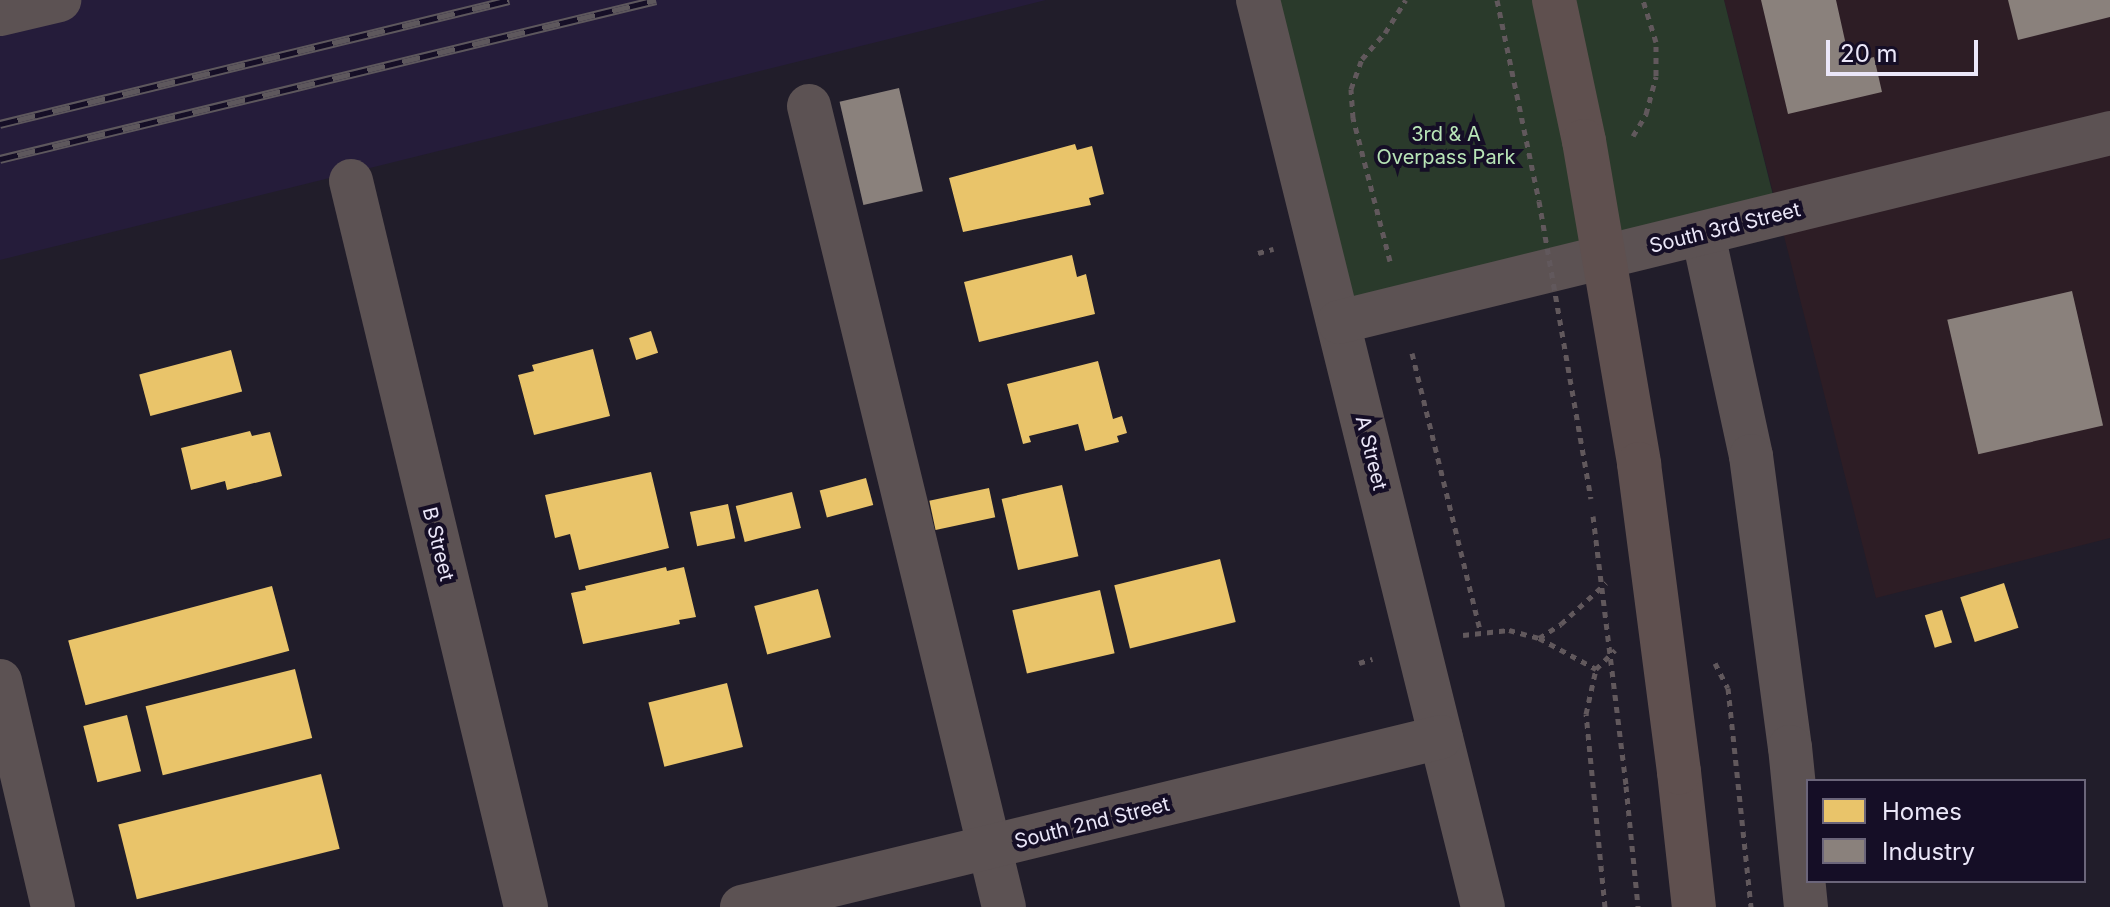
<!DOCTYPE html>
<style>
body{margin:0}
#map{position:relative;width:2110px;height:907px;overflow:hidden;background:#211d2a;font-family:Inter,sans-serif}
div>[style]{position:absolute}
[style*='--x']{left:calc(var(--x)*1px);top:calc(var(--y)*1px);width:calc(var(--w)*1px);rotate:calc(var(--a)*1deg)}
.built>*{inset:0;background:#251c3a}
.industrial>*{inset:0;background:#2d1d25}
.green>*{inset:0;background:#2a3a2b}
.homes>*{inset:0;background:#e9c46a;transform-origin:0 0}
.industry>*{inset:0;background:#8a817c;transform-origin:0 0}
.path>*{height:5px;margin-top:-2.5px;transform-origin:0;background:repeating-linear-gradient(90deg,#61585c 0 6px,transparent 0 12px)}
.minor>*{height:44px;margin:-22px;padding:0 22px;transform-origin:22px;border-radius:22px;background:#5c5253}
.major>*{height:44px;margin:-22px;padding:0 22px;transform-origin:22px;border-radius:22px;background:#5f504f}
.rail>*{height:9px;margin-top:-4.5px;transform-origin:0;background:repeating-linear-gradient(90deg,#150e26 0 18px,#5e585d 0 36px);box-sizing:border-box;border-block:2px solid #5e585d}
.path-bridge>*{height:5px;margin-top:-2.5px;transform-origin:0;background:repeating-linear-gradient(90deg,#61585c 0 6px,transparent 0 12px)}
.major-bridge>*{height:44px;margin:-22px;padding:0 22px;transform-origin:22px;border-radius:22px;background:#5f504f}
span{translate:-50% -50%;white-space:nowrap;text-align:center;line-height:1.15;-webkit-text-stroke:8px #150e26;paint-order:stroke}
.park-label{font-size:20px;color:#b8e5b7}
.street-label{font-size:20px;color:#ebe7f9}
.legend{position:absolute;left:1806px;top:779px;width:280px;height:104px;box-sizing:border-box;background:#150e26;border:2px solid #6b657a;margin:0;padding:10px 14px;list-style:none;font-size:24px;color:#ebe7f9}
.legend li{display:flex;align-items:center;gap:16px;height:40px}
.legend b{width:40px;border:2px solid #6b657a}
.scale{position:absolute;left:1826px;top:40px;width:152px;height:36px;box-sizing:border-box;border:4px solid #ebe7f9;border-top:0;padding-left:10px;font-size:24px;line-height:28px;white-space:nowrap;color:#ebe7f9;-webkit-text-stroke:6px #150e26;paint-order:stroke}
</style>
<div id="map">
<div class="built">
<i style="clip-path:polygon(59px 0,1046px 0,0 260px,0 14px)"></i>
</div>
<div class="industrial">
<i style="clip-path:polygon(1724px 0,2110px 0,2110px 538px,1876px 598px)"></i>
</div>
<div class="green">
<i style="clip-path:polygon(1258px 0,1724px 0,1778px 215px,1339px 322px)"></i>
</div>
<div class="homes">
<i style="clip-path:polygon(1075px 144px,1077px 150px,1092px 146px,1104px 194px,1089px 198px,1091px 205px,963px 232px,949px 178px)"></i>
<i style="clip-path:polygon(1072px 255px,1077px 277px,1086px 274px,1095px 314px,979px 342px,964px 282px)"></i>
<i style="left:651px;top:331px;width:23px;height:23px;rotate:72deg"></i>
<i style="clip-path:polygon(593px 349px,610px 416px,534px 435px,518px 375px,534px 371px,532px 365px)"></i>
<i style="left:231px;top:350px;width:43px;height:95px;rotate:75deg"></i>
<i style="clip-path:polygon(1098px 361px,1113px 419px,1122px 416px,1127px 433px,1117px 436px,1119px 442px,1085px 451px,1078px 424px,1029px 436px,1031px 442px,1023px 444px,1007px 384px)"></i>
<i style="clip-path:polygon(250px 431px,252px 436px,270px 432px,282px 476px,227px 490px,225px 481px,191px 490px,181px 448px)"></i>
<i style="clip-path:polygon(651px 472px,669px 548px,579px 570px,570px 534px,555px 538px,545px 495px)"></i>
<i style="left:866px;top:478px;width:28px;height:48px;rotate:75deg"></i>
<i style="left:1062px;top:485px;width:73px;height:62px;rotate:77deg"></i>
<i style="left:989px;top:488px;width:30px;height:61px;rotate:78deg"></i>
<i style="left:792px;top:492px;width:37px;height:58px;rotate:76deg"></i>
<i style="left:728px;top:504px;width:35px;height:39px;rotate:78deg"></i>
<i style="left:1220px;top:559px;width:65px;height:109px;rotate:76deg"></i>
<i style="clip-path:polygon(666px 567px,667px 571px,684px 567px,696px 617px,679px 620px,680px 624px,583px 644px,571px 593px,586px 590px,585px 586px)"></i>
<i style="left:2004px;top:583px;width:47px;height:46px;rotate:72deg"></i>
<i style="left:272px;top:586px;width:67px;height:211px;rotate:75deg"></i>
<i style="left:818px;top:589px;width:50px;height:66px;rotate:75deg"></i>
<i style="left:1100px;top:590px;width:65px;height:90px;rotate:77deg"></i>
<i style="left:1942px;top:610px;width:34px;height:18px;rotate:73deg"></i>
<i style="left:295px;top:669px;width:71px;height:154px;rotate:76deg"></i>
<i style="left:727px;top:683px;width:66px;height:81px;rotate:76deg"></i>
<i style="left:127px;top:715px;width:58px;height:45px;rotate:76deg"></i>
<i style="left:321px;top:774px;width:77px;height:209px;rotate:76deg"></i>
</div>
<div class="industry">
<i style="clip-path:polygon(1761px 0,1836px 0,1850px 63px,1874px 57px,1882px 92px,1788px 114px)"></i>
<i style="clip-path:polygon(2008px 0,2110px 0,2110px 17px,2018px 40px)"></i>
<i style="left:899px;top:88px;width:106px;height:61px;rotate:77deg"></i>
<i style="left:2072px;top:291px;width:138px;height:128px;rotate:77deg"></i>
</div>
<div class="path">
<i style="--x:1633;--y:136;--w:26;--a:-59"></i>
<i style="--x:1646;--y:114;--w:39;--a:-75"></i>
<i style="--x:1656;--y:76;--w:34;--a:-90"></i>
<i style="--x:1656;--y:42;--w:44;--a:-107.2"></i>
<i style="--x:1258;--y:253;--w:16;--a:-15"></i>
<i style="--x:1390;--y:261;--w:148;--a:-104.5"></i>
<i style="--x:1353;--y:118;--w:29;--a:-94"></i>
<i style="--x:1351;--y:89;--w:32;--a:-70"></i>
<i style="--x:1362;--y:59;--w:35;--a:-49"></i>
<i style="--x:1385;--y:33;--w:39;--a:-58"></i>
<i style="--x:1412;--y:353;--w:285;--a:76.2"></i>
<i style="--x:1463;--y:635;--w:46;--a:-6.2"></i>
<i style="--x:1509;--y:630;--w:31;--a:15"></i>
<i style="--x:1539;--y:638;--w:65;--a:28.5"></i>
<i style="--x:1539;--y:638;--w:26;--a:-32"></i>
<i style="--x:1561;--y:624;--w:61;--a:-42.3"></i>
<i style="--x:1359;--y:663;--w:14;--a:-17"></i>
<i style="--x:1715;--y:663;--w:28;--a:63"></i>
<i style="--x:1728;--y:688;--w:220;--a:84"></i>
<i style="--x:1626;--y:786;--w:122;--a:84.3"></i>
<i style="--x:1605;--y:907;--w:194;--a:-95.6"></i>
<i style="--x:1586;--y:714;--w:46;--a:-77.5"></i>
<i style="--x:1596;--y:669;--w:27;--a:-45"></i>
</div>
<div class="minor">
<i style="--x:1258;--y:0;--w:934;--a:76.07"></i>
<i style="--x:0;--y:14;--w:61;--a:-13.3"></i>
<i style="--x:809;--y:106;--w:824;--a:76.32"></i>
<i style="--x:351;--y:181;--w:747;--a:76.45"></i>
<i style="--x:1703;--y:234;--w:227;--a:77.8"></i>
<i style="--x:1751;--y:456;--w:294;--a:82.4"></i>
<i style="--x:1790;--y:747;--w:161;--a:84.3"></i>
<i style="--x:1339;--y:322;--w:794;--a:-13.77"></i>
<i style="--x:0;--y:681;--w:232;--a:76.8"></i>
<i style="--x:742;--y:907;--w:719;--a:-13.67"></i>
</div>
<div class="major">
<i style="--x:1679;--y:772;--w:136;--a:83.7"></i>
</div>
<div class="rail">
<i style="--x:0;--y:124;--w:524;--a:-13.69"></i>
<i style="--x:0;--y:159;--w:675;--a:-13.62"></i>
</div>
<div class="path-bridge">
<i style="--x:1497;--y:0;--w:205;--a:78.2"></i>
<i style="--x:1539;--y:201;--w:302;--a:80.1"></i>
<i style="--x:1593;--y:516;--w:272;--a:83"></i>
</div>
<div class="major-bridge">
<i style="--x:1554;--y:0;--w:144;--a:78"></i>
<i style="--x:1584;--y:141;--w:328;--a:80.3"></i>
<i style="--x:1639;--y:464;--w:311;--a:82.6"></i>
</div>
<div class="park-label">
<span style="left:1446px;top:146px">3rd &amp; A<br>Overpass Park</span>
</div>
<div class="street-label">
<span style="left:1725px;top:228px;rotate:-14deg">South 3rd Street</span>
<span style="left:1371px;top:453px;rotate:76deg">A Street</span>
<span style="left:438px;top:544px;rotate:76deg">B Street</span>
<span style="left:1092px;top:823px;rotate:-14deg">South 2nd Street</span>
</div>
<ul class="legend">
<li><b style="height:22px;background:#e9c46a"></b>Homes</li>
<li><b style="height:22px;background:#8a817c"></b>Industry</li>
</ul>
<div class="scale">20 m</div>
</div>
